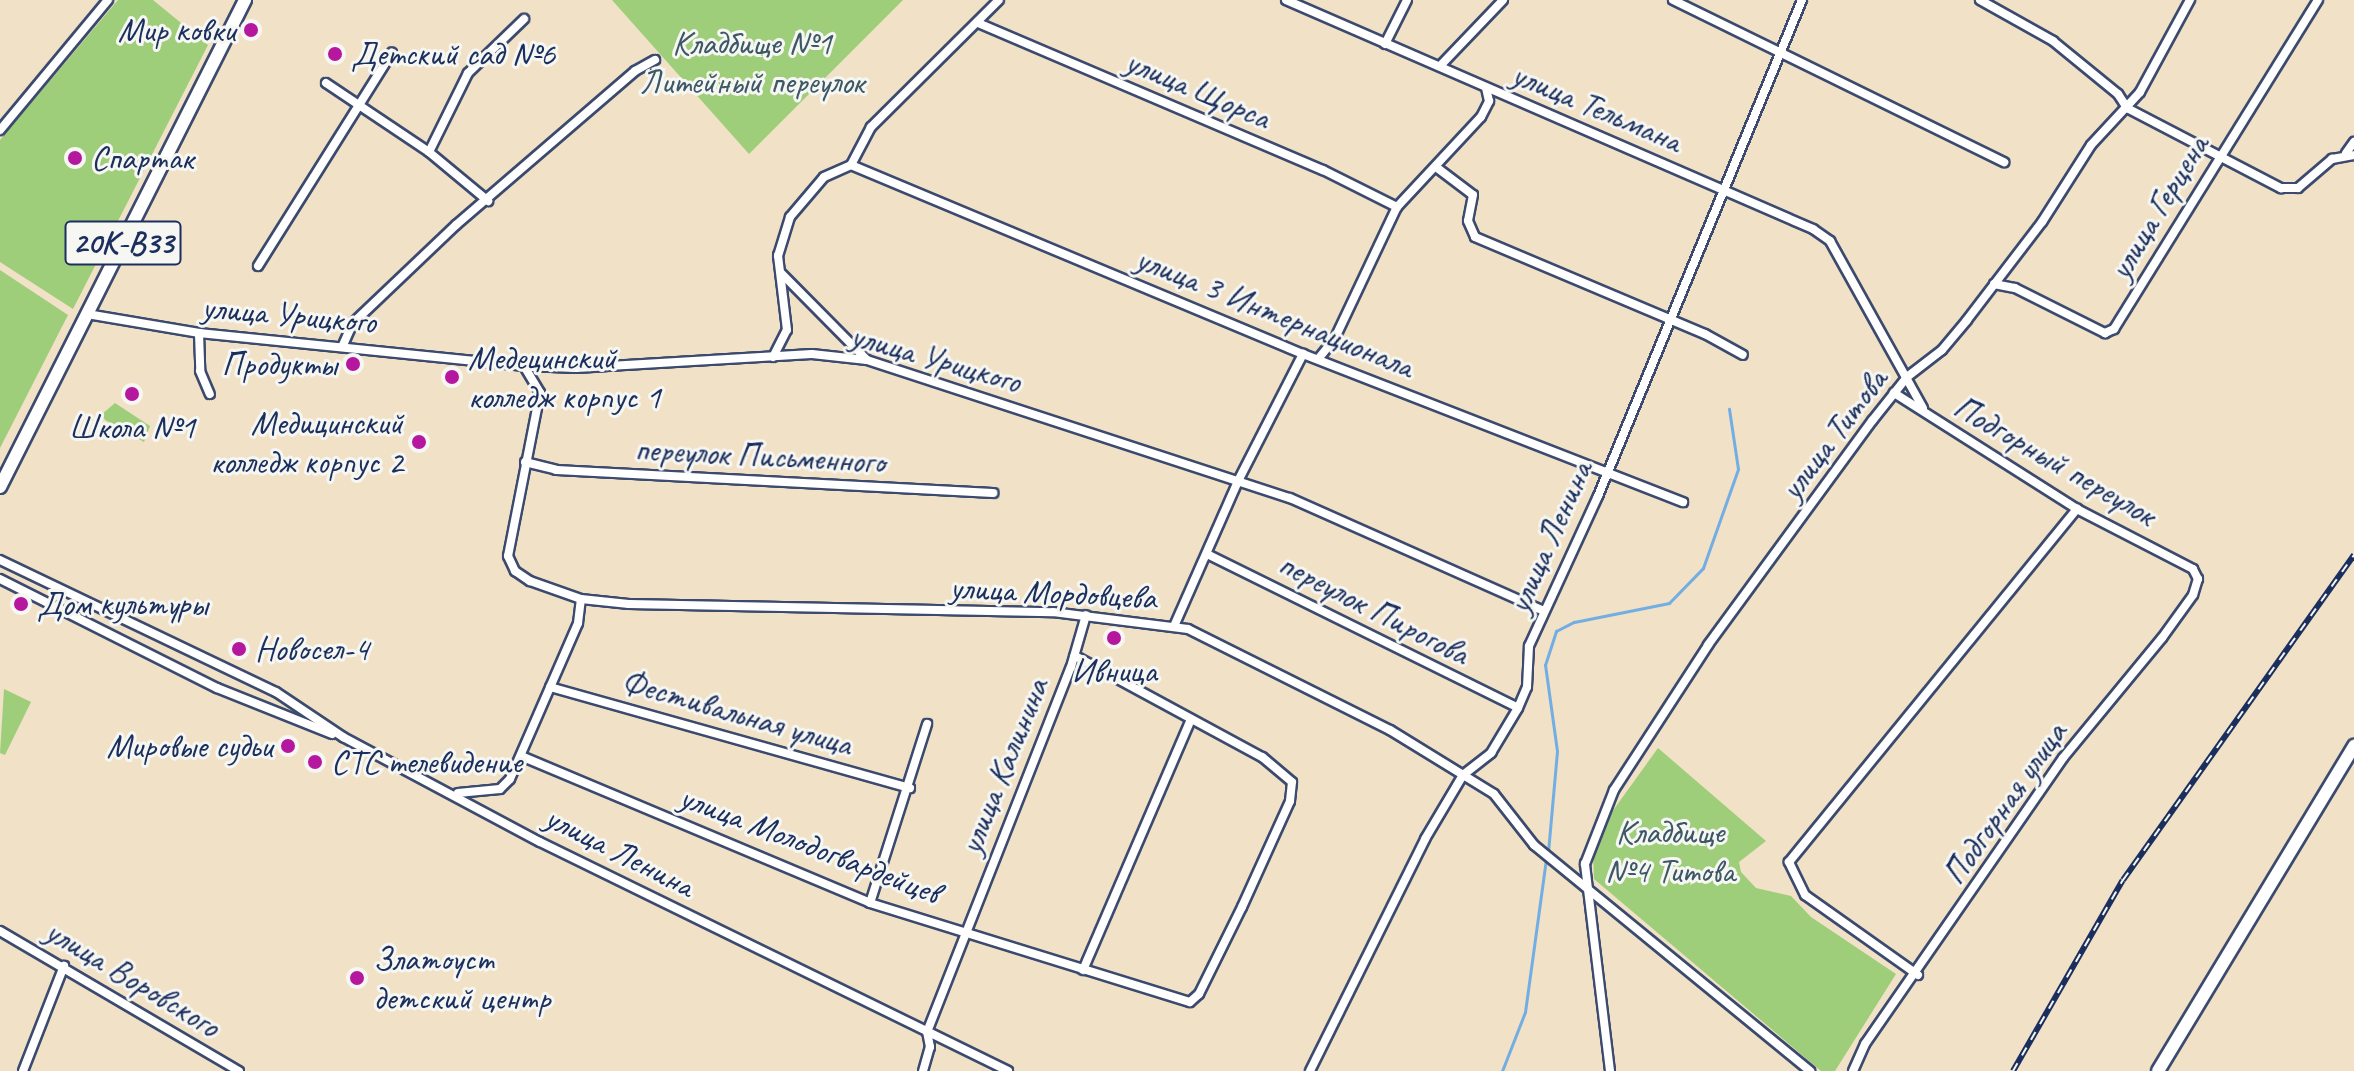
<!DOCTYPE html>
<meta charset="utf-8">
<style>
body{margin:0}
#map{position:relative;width:2354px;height:1071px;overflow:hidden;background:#f1e1c6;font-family:Caveat,sans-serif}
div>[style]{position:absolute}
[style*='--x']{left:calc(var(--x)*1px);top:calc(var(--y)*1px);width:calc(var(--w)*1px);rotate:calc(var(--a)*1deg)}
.green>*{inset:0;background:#9fce7b}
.stream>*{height:3px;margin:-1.5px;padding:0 1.5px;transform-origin:1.5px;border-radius:1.5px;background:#72aee4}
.roads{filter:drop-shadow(2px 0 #3b4a6e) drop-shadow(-2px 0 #3b4a6e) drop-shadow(0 2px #3b4a6e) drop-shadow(0 -2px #3b4a6e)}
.street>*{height:8px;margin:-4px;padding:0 4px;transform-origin:4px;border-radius:4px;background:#fff}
.primary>*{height:12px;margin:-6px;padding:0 6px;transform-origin:6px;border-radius:6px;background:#fff}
.rail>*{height:6px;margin-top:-3px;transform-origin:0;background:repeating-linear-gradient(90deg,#f6f6f2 0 9px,#1b2f5e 0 18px);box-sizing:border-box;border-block:2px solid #1b2f5e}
.dots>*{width:22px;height:22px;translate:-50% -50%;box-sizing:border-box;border:4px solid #f6f6f2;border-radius:50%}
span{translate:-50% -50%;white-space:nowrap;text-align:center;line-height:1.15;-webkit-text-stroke:6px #f6f6f2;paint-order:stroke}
.shield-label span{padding:2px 6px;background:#f6f6f2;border:2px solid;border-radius:6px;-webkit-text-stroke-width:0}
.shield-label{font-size:32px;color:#1b2f5e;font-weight:700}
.poi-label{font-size:34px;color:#1b2f5e}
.right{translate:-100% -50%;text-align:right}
.left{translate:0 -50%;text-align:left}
.park-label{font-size:34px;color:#3c5765}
.street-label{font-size:34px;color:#1b2f5e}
</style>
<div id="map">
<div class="green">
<i style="clip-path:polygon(118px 0,153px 0,208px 45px,73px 309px,0 262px,0 140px)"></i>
<i style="clip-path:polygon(612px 0,903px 0,749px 154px)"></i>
<i style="clip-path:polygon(0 270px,68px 315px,0 448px)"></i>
<i style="clip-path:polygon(115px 403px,150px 426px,144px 442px,105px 420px,102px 414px)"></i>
<i style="clip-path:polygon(4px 689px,31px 702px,5px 755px,0 753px)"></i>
<i style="clip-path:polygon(1658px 748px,1766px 841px,1739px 862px,1741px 872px,1756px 888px,1791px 896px,1811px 917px,1896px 974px,1835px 1071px,1821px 1071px,1594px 879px,1593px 855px,1604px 823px)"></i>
</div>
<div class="stream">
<i style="--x:1548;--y:852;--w:101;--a:-84.9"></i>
<i style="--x:1557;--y:751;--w:87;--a:-97.9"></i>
<i style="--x:1545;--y:665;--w:36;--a:-72"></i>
<i style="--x:1556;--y:631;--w:20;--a:-27"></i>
<i style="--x:1574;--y:622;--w:97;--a:-11.3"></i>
<i style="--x:1669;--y:603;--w:49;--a:-45.8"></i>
<i style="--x:1703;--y:568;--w:105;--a:-70.5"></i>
<i style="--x:1738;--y:469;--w:61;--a:-98.5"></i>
<i style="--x:1502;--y:1071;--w:63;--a:-68.7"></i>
<i style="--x:1525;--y:1012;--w:154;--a:-82.2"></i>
</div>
<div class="roads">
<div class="street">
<i style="--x:1286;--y:0;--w:575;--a:23.49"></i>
<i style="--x:1813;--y:229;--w:21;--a:35"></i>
<i style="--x:1830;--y:241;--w:191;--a:60.9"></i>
<i style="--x:1673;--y:0;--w:369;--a:26.1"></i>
<i style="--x:1980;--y:0;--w:84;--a:29.3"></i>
<i style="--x:2053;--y:41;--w:84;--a:39.2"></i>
<i style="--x:2118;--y:94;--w:17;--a:57"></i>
<i style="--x:2127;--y:108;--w:174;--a:27.5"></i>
<i style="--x:2281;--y:188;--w:17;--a:0"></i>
<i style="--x:2298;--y:188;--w:45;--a:-40.5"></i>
<i style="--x:2332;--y:159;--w:22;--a:-10"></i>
<i style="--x:978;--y:23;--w:375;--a:23.1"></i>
<i style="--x:1323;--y:170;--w:83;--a:26.6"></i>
<i style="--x:1385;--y:44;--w:49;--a:-63.4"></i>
<i style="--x:1440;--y:66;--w:91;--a:-46.3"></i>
<i style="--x:326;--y:83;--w:124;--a:33.8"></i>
<i style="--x:429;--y:152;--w:77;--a:39.7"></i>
<i style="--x:0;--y:130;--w:169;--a:-50.3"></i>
<i style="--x:429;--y:152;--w:88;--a:-63.7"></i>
<i style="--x:468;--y:73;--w:78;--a:-44"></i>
<i style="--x:2346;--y:153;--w:14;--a:-54"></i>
<i style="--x:851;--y:165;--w:490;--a:22.7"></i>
<i style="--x:1303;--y:354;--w:408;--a:21.3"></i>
<i style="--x:1436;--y:167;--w:46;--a:37.1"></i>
<i style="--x:1473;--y:195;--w:26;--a:101"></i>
<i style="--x:1468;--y:221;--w:17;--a:66"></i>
<i style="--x:1475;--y:237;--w:250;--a:22.9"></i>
<i style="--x:1705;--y:334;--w:43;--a:28.9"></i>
<i style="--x:258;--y:266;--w:252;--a:-57.9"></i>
<i style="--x:781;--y:273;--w:122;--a:45.3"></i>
<i style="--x:1994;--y:284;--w:21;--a:11"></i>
<i style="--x:2015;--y:288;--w:101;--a:26.6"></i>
<i style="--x:2105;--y:333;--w:10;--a:-24"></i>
<i style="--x:2114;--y:329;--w:387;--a:-58.2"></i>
<i style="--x:87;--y:314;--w:114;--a:9.6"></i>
<i style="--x:199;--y:333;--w:327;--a:5.8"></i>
<i style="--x:524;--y:366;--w:52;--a:2.2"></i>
<i style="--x:576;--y:368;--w:236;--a:-3.4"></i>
<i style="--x:812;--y:354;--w:55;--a:6.2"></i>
<i style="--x:867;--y:360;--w:445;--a:18.1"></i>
<i style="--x:1290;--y:498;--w:278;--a:24"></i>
<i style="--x:199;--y:333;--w:38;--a:88"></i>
<i style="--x:200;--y:371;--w:25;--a:67"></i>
<i style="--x:343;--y:345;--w:24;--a:-66"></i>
<i style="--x:353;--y:323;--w:142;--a:-43.6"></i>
<i style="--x:456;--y:225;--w:236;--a:-40.7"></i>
<i style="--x:635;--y:71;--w:23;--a:-29"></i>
<i style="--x:773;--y:357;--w:30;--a:-63"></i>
<i style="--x:787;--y:330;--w:75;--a:-96.9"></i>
<i style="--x:778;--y:256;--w:41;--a:-72.9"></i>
<i style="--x:790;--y:217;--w:52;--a:-49.6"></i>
<i style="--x:824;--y:177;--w:30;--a:-24"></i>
<i style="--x:851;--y:165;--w:43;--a:-62.2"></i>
<i style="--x:871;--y:127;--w:180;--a:-44.8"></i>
<i style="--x:1319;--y:358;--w:26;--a:-51"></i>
<i style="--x:1335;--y:338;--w:145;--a:-64.7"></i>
<i style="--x:1397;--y:207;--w:123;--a:-47"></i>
<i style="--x:1481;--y:117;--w:18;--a:-63"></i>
<i style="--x:1489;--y:101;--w:13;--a:-103"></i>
<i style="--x:524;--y:366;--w:31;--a:59"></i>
<i style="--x:540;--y:393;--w:166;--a:101.1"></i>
<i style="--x:508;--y:556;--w:17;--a:65"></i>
<i style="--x:515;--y:571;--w:18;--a:34"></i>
<i style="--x:530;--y:581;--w:54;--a:19.4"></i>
<i style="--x:581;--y:599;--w:48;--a:5.9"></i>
<i style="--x:629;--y:604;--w:424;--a:1.1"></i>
<i style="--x:1053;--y:612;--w:136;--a:7.2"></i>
<i style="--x:1188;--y:629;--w:226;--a:26.6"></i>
<i style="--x:1390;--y:730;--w:122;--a:31.6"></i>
<i style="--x:1494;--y:794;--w:65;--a:51.9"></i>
<i style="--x:1534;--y:845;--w:357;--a:39.3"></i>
<i style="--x:525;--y:462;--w:32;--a:14"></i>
<i style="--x:556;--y:470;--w:438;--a:3"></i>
<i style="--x:1207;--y:554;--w:347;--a:26.3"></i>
<i style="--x:0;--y:560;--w:306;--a:25.6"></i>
<i style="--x:276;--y:692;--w:81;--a:33.9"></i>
<i style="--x:343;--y:737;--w:223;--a:28.1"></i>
<i style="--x:540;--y:842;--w:521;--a:26.07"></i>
<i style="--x:0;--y:579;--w:243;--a:26.7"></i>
<i style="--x:217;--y:688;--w:124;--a:21.8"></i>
<i style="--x:1175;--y:624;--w:156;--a:-66.2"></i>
<i style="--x:1238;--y:481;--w:143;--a:-62.9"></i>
<i style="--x:550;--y:687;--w:374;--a:15.7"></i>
<i style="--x:521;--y:756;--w:379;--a:22.8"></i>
<i style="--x:870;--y:903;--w:335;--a:17.2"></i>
<i style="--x:1190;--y:1002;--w:12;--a:-42"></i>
<i style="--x:1199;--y:994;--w:97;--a:-63.7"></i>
<i style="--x:1242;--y:907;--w:116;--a:-65.6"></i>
<i style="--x:1290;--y:801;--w:19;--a:-84"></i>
<i style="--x:1292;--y:782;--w:39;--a:-140"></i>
<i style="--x:1262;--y:757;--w:213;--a:-151.6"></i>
<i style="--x:458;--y:793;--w:42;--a:-5.4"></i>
<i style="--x:500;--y:789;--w:14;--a:-45"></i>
<i style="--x:510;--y:779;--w:170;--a:-66.4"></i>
<i style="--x:578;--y:623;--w:24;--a:-83"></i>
<i style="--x:870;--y:903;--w:188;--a:-72.3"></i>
<i style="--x:0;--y:931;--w:277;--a:30.4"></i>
<i style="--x:1083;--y:970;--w:273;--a:-66.7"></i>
<i style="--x:1918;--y:975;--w:138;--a:-144.7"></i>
<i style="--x:1805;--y:895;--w:37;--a:-116"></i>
<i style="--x:1789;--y:862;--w:456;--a:-50.8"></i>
<i style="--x:23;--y:1071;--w:113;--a:-68.7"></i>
<i style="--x:923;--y:1071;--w:25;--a:-74"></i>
<i style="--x:930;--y:1047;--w:15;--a:-101"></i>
<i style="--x:927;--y:1032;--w:392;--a:-68.5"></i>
<i style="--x:1071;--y:667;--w:54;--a:-73.9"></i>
<i style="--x:1310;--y:1071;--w:259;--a:-63.6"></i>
<i style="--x:1425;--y:839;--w:74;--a:-59.3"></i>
<i style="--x:1463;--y:775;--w:36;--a:-38"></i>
<i style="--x:1491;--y:753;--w:52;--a:-59"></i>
<i style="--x:1518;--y:708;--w:23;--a:-67"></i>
<i style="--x:1527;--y:687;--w:41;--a:-87.2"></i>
<i style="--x:1529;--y:646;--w:165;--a:-65.3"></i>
<i style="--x:1598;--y:496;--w:536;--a:-67.64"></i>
<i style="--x:1610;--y:1071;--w:209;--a:-96.9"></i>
<i style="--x:1585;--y:864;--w:79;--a:-68.6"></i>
<i style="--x:1614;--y:790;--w:173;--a:-57"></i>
<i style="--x:1708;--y:645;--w:278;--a:-53.8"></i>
<i style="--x:1872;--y:421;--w:56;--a:-51.5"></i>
<i style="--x:1907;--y:377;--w:44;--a:-37.6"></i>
<i style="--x:1942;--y:350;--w:39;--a:-50"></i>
<i style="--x:1967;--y:320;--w:123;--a:-52.6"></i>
<i style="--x:2042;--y:222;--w:91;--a:-57.5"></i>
<i style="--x:2091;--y:145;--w:72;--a:-47.2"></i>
<i style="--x:2140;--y:92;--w:105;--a:-61.5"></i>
<i style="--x:1853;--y:1071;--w:30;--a:-66"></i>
<i style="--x:1865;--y:1044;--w:348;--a:-55.3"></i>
<i style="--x:2063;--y:758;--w:156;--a:-50.5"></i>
<i style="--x:2162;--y:638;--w:53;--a:-54.2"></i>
<i style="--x:2193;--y:595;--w:17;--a:-73"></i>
<i style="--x:2198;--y:579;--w:11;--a:-117"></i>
<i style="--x:2193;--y:569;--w:131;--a:-152.7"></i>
<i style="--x:2077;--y:509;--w:217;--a:-147.6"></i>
</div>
<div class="primary">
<i style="--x:0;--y:487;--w:545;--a:-63.29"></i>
<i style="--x:2158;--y:1071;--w:380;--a:-58.9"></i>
</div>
</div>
<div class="rail">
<i style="--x:2013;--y:1071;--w:220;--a:-60.1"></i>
<i style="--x:2123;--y:880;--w:399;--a:-54.6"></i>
</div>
<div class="dots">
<i style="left:251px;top:30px;background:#b5179e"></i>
<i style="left:335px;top:54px;background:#b5179e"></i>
<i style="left:75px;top:158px;background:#b5179e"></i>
<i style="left:353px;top:364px;background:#b5179e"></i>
<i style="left:452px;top:377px;background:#b5179e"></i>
<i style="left:132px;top:394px;background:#b5179e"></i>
<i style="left:419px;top:442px;background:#b5179e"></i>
<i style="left:21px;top:604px;background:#b5179e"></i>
<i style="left:1114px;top:638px;background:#b5179e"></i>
<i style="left:239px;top:649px;background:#b5179e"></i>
<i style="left:288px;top:746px;background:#b5179e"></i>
<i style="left:315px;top:762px;background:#b5179e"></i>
<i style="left:357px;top:978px;background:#b5179e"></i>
</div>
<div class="shield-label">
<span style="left:123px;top:243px">20К-В33</span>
</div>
<div class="poi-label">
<span class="right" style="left:235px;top:30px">Мир ковки</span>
<span class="left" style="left:351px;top:54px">Детский сад №6</span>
<span class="left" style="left:91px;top:158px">Спартак</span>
<span class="left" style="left:468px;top:377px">Медецинский<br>колледж корпус 1</span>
<span class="right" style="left:337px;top:364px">Продукты</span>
<span class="right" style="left:403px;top:442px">Медицинский<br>колледж корпус 2</span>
<span style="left:132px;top:427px">Школа №1</span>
<span class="left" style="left:37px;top:604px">Дом культуры</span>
<span class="left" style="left:255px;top:649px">Новосел-4</span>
<span style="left:1114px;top:671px">Ивница</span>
<span class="right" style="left:272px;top:746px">Мировые судьи</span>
<span class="left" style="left:331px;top:762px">СТС телевидение</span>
<span class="left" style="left:373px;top:978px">Златоуст<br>детский центр</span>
</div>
<div class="park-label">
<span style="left:752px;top:62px">Кладбище №1<br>Литейный переулок</span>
<span style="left:1670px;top:851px">Кладбище<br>№4 Титова</span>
</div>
<div class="street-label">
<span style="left:1198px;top:89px;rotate:23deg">улица Щорса</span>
<span style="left:1597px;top:107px;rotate:23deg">улица Тельмана</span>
<span style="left:2158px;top:207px;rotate:-59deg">улица Герцена</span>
<span style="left:1275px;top:312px;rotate:22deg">улица 3 Интернационала</span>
<span style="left:289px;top:314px;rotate:5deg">улица Урицкого</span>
<span style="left:936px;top:358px;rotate:16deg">улица Урицкого</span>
<span style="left:1833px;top:434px;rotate:-53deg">улица Титова</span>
<span style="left:760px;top:455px;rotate:3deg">переулок Письменного</span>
<span style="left:2055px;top:460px;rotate:30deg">Подгорный переулок</span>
<span style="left:1549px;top:537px;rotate:-66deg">улица Ленина</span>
<span style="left:1053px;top:592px;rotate:3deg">улица Мордовцева</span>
<span style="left:1374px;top:608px;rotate:27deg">переулок Пирогова</span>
<span style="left:737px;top:712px;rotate:16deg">Фестивальная улица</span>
<span style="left:1003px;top:766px;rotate:-68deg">улица Калинина</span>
<span style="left:2004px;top:803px;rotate:-55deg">Подгорная улица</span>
<span style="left:810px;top:844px;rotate:21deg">улица Молодогвардейцев</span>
<span style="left:620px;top:851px;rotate:27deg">улица Ленина</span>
<span style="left:133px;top:978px;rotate:31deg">улица Воровского</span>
</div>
</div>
